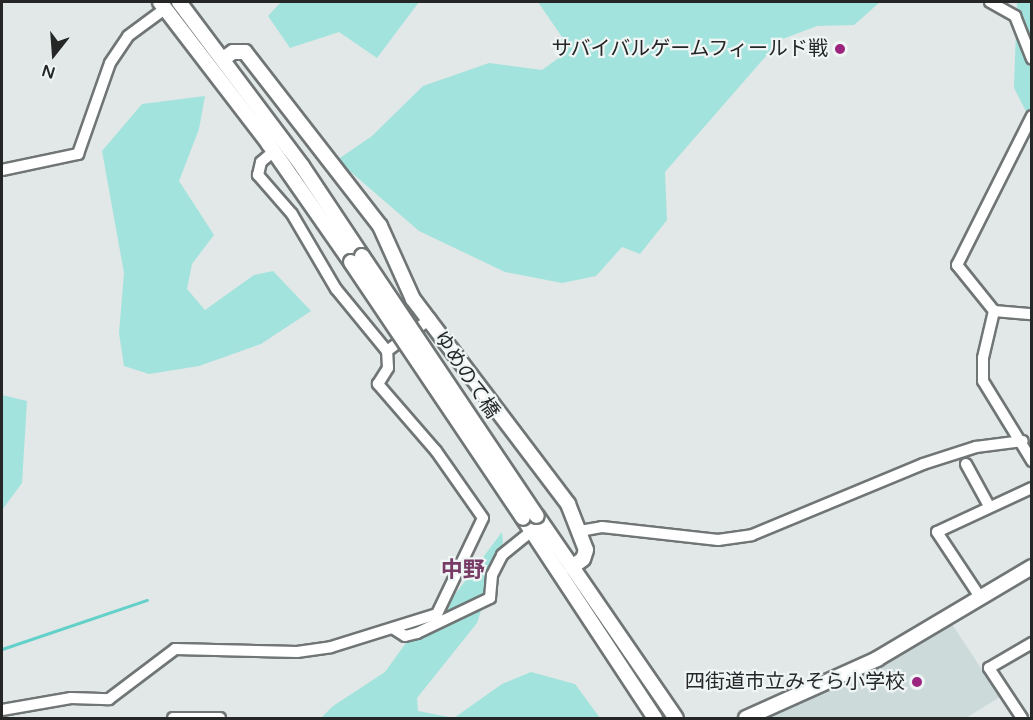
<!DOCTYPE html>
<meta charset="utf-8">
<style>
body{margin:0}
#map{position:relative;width:1033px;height:720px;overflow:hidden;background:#e1e8e7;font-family:"Varela Round","Noto Sans JP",sans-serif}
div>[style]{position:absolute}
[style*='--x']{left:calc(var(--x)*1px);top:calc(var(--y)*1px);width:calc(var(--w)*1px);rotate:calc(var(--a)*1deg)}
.built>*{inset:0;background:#ccdbda}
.green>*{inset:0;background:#a3e3dd}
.stream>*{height:3px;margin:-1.5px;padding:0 1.5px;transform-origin:1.5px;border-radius:1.5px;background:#63d0c9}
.roads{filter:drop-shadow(2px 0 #707575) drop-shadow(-2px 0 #707575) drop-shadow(0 2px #707575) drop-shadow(0 -2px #707575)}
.minor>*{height:10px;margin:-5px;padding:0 5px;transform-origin:5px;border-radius:5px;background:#fff}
.tertiary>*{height:14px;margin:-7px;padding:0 7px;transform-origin:7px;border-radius:7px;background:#fff}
.bridges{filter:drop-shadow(2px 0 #707575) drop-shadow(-2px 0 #707575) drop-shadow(0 2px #707575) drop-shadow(0 -2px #707575)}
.tertiary-bridge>*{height:14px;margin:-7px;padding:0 7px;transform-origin:7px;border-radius:7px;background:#fff}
.dots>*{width:16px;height:16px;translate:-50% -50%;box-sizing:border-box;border:3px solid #eff5f4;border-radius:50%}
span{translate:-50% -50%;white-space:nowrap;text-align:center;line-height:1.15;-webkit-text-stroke:4.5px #eff5f4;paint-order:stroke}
.poi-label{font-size:20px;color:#252727}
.right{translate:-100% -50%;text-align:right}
.street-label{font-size:20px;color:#252727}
.quarter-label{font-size:22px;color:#773b65;font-weight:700}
.frame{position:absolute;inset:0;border:3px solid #252727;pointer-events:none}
.north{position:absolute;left:24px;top:24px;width:60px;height:60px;-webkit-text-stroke:4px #eff5f4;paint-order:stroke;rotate:197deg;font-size:16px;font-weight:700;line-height:24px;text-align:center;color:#252727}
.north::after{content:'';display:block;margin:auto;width:21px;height:27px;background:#252727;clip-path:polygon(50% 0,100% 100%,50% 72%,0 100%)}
</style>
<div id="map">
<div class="built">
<i style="clip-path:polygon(952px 624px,1000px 697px,966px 718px,766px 718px,878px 667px)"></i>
</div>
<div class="green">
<i style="clip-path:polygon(281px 2px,419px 2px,377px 58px,339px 32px,290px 48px,268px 16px)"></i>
<i style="clip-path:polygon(538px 2px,880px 2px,854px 25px,817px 26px,780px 40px,665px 172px,667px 220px,640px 254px,622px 247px,596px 276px,562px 283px,505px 272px,419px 231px,337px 160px,372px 136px,423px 86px,489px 63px,542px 70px,560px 57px,562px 37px)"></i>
<i style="clip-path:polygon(1017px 2px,1031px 2px,1031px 121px,1014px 88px)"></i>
<i style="clip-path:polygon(205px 96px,199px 129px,179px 181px,214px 235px,192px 264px,187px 289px,205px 310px,254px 275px,273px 271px,311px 311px,261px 344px,199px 366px,149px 374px,124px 366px,119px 333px,124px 273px,102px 151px,142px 104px)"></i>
<i style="clip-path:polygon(2px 395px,27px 401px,22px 483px,2px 510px)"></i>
<i style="clip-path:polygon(502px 532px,503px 542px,477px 623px,417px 698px,418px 711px,454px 718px,502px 684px,531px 672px,575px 684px,600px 718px,321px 718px,333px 706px,385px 672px,408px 640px,440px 621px,447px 605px)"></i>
</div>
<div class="stream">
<i style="--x:2;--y:649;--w:153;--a:-18.7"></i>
</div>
<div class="roads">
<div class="minor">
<i style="--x:990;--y:2;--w:29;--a:29"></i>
<i style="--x:1015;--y:16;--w:46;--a:68.4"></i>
<i style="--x:1032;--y:116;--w:167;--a:116.7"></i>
<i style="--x:957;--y:265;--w:59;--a:51.2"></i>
<i style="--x:994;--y:311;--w:48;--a:103.2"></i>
<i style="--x:983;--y:358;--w:23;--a:90"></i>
<i style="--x:983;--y:381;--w:94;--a:58.5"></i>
<i style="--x:2;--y:170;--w:78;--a:-11.9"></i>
<i style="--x:78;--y:154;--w:96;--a:-70.6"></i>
<i style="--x:110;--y:63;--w:32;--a:-56"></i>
<i style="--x:128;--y:36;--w:47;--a:-36.4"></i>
<i style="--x:994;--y:311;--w:38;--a:5"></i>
<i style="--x:387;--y:351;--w:54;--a:-36.7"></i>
<i style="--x:966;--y:464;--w:48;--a:61.3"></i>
<i style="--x:580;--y:531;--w:22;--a:-10"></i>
<i style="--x:602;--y:527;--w:117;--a:6.4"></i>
<i style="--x:718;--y:540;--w:34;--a:-8"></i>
<i style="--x:752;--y:535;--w:185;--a:-22.5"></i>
<i style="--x:923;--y:464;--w:56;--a:-17.8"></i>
<i style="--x:976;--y:447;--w:47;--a:-7.3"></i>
<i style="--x:980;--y:597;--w:78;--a:-123.5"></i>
<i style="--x:937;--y:532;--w:105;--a:-24.9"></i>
<i style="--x:394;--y:629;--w:13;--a:32"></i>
<i style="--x:405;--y:636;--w:12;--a:-14"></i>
<i style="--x:417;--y:633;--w:81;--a:-25.6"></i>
<i style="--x:490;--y:598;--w:23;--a:-85"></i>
<i style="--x:492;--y:575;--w:22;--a:-63"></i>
<i style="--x:502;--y:555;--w:38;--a:-39"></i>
<i style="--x:2;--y:710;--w:70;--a:-9.9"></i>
<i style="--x:71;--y:698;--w:38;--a:2"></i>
<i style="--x:109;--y:699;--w:83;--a:-37.1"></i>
<i style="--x:175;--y:649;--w:122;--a:1.4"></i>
<i style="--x:297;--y:652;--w:34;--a:-8"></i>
<i style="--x:331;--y:647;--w:111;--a:-17.3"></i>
<i style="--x:437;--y:614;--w:106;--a:-64.4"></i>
<i style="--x:483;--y:518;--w:82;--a:-125"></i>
<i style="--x:436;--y:451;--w:89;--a:-130.9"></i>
<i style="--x:378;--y:384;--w:19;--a:-58"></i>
<i style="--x:388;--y:368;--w:17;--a:-93"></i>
<i style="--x:387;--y:351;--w:80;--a:-129.4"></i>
<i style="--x:336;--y:289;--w:87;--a:-120.4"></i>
<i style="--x:292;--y:214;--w:52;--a:-131.1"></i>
<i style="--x:258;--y:175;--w:13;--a:-77"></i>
<i style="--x:261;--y:162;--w:17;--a:-40"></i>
<i style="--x:173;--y:718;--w:47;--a:0"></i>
<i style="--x:1022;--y:718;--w:60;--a:-123.4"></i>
<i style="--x:989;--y:668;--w:50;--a:-30.2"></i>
</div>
<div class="tertiary">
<i style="--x:160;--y:2;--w:178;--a:52.5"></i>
<i style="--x:268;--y:143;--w:145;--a:55.1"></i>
<i style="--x:179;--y:2;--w:205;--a:53.1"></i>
<i style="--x:302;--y:166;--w:108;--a:56.3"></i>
<i style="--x:223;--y:59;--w:12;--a:-35"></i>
<i style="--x:233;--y:52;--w:12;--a:0"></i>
<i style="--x:245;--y:52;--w:220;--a:52.2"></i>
<i style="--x:380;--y:226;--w:80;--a:65.7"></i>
<i style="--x:413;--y:299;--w:257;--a:52.9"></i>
<i style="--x:568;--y:504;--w:49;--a:68.6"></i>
<i style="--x:586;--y:550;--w:9;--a:108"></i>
<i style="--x:583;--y:559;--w:14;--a:144"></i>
<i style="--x:537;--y:516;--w:245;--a:55.5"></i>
<i style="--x:523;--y:518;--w:240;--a:56.6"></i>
<i style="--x:746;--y:718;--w:144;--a:-24.2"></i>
<i style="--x:877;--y:659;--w:180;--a:-30.7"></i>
</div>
</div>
<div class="bridges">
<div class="tertiary-bridge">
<i style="--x:362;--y:256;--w:313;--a:56.1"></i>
<i style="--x:351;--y:262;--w:308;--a:56.1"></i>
</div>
</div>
<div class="dots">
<i style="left:840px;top:49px;background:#9b247f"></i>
<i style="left:917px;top:682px;background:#9b247f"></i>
</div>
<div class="poi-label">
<span class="right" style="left:828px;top:49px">サバイバルゲームフィールド戦</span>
<span class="right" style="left:905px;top:682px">四街道市立みそら小学校</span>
</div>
<div class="street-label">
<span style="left:466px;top:375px;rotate:56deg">ゆめのて橋</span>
</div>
<div class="quarter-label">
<span style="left:463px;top:571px">中野</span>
</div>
<div class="frame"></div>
<div class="north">N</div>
</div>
